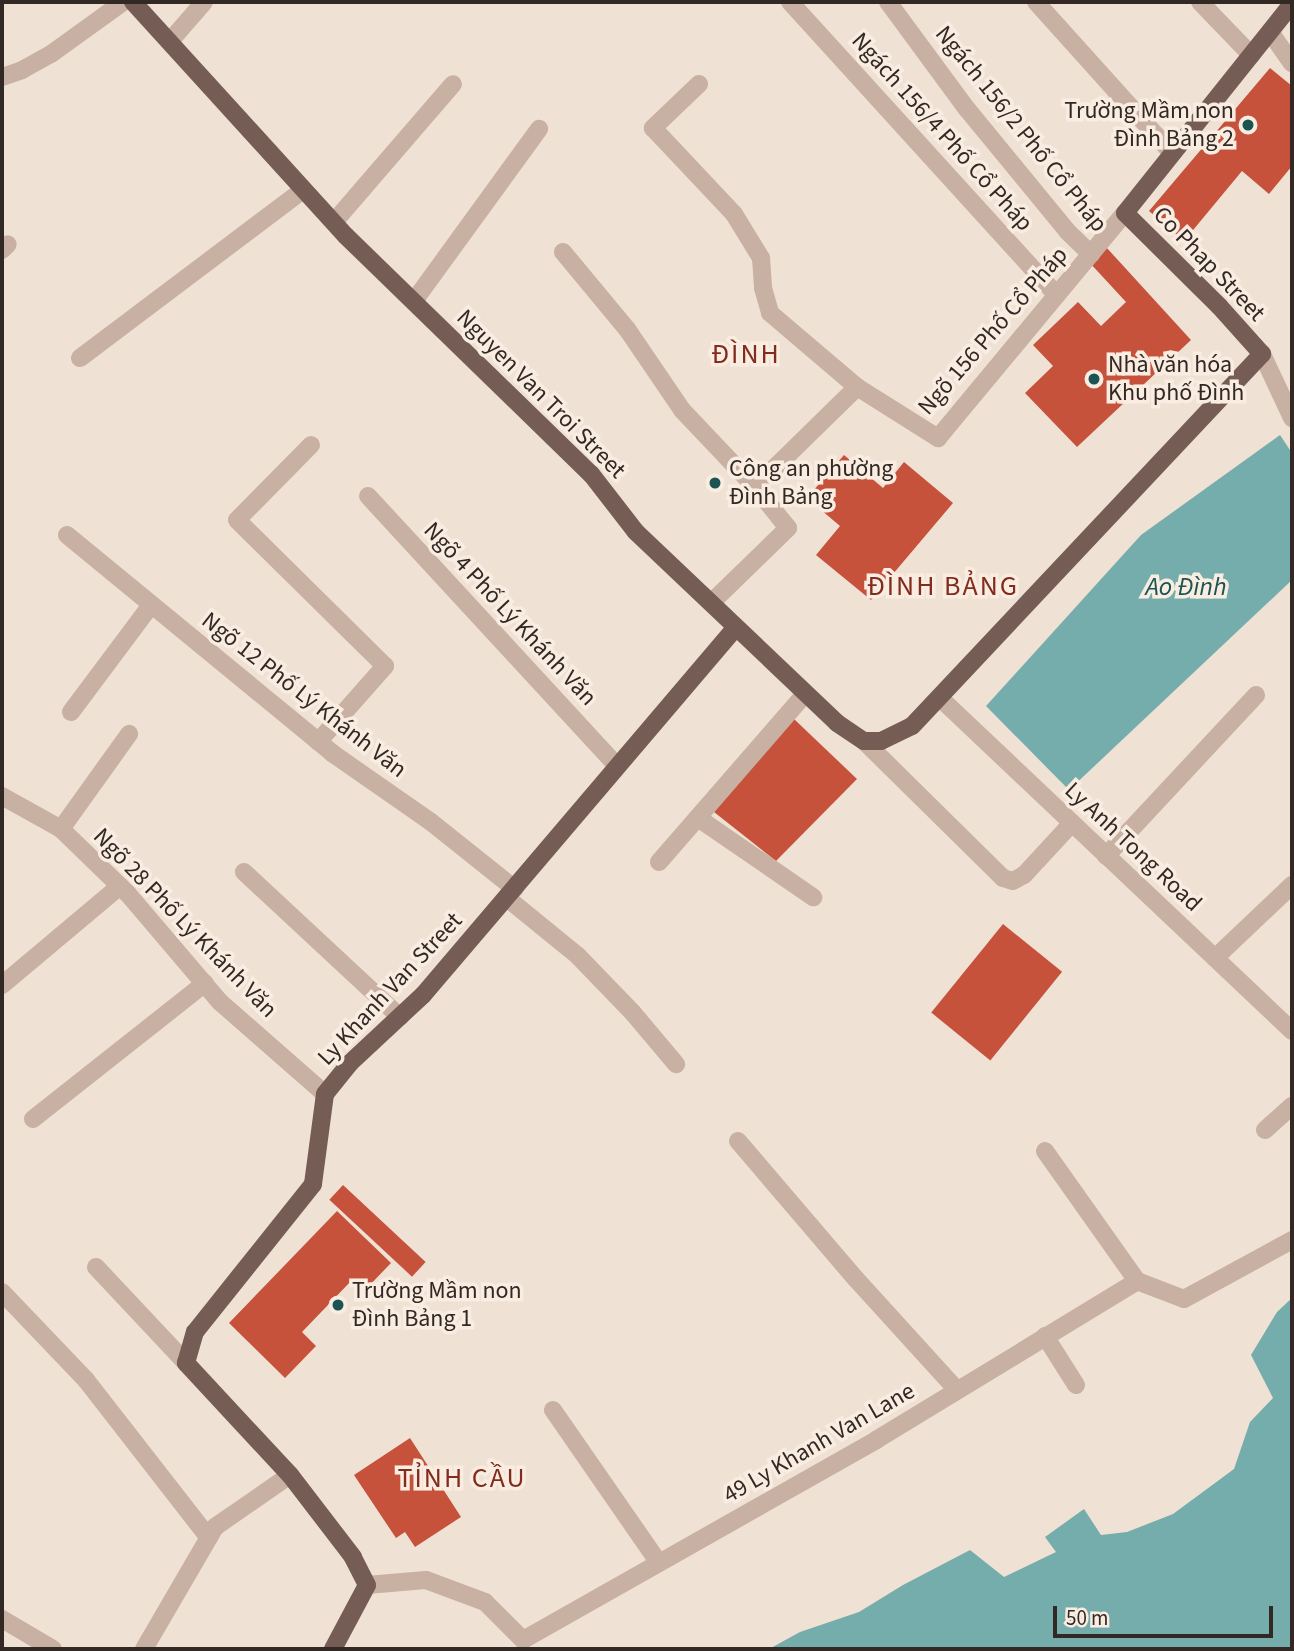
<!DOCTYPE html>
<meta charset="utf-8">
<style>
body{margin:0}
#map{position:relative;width:1294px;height:1651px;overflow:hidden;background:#f0e1d5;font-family:"Source Sans 3",sans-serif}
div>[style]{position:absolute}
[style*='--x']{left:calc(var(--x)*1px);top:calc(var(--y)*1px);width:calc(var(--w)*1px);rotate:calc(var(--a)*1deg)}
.water>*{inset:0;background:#74adab}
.building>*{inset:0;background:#c7523c;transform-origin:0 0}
.minor>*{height:18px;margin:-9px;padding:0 9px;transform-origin:9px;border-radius:9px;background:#c8b0a2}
.major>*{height:18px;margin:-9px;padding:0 9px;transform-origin:9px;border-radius:9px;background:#755d55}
.dots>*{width:19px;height:19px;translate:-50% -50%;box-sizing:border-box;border:4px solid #f9ece1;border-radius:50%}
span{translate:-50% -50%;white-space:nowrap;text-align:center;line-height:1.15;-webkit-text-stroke:7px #f9ece1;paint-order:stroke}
.poi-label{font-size:24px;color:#322824}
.right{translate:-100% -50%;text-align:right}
.left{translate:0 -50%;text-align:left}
.street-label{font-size:24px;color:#322824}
.water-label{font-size:26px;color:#1a5453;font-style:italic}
.quarter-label{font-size:28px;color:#822c1d;letter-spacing:2px}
.frame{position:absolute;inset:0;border:4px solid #322824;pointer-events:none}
.scale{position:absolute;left:1053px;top:1606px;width:220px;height:32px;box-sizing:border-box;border:4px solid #322824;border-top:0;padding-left:9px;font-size:21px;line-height:24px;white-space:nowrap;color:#322824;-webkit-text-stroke:5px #f9ece1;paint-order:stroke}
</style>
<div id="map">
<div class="water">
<i style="clip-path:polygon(1280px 435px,1292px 453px,1292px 580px,1069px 790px,986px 706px,1141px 535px)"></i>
<i style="clip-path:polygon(1292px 1298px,1292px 1649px,769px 1649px,800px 1632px,859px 1612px,903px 1585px,970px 1550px,1004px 1577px,1056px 1552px,1045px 1537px,1084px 1509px,1101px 1535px,1127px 1532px,1173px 1514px,1234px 1469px,1250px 1422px,1273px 1398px,1251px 1355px,1277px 1312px)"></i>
</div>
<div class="building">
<i style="clip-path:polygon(1270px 68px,1292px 86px,1292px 166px,1269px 194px,1242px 171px,1184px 241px,1149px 211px)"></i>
<i style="clip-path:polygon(1106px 247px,1191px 340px,1077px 447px,1025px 393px,1053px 366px,1033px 345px,1078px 302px,1101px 326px,1126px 302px,1089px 262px)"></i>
<i style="clip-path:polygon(844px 455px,883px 488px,904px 462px,953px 503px,871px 600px,816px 555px,840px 526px,807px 498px)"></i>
<i style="clip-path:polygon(794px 719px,857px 779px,776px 861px,714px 812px)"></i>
<i style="left:1003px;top:924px;width:76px;height:114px;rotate:39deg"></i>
<i style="left:343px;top:1185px;width:113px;height:20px;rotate:43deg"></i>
<i style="clip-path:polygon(337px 1211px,391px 1263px,365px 1290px,353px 1279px,302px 1332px,316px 1346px,285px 1378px,229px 1323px)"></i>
<i style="clip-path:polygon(410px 1438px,461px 1517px,415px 1547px,405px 1532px,396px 1538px,354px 1475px)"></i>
</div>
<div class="minor">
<i style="--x:790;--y:2;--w:396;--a:47.7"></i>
<i style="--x:888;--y:2;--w:133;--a:53.6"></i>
<i style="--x:967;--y:109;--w:159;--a:50.6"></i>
<i style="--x:1068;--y:232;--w:32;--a:44"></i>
<i style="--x:1036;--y:2;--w:203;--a:48"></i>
<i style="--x:1200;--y:2;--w:74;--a:46.1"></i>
<i style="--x:1270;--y:32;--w:38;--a:55"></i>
<i style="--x:171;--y:40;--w:50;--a:-49"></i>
<i style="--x:2;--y:77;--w:21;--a:-19"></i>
<i style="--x:22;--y:70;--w:33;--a:-29"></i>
<i style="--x:51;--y:54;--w:89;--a:-35.8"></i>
<i style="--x:699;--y:84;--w:64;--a:136.3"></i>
<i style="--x:653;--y:128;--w:118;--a:46.7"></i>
<i style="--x:734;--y:214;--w:52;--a:58.5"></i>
<i style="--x:761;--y:258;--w:30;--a:86"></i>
<i style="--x:763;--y:288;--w:26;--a:74"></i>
<i style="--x:770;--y:313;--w:114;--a:40.4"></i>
<i style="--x:334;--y:222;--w:182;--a:-49.2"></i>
<i style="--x:2;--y:250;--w:8;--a:-45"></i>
<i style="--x:563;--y:252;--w:100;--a:50.3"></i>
<i style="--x:627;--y:329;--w:98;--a:55.8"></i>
<i style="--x:682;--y:410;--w:106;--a:46.5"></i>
<i style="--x:414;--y:301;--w:213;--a:-54"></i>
<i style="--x:1262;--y:354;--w:71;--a:64.9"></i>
<i style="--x:80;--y:358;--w:279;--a:-37"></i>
<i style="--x:311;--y:445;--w:105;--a:134.6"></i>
<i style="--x:237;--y:520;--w:208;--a:44.6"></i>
<i style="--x:385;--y:666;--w:101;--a:131.4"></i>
<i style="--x:368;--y:496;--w:366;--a:47.3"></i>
<i style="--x:67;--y:535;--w:343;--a:39.4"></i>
<i style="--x:332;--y:753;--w:121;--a:34.9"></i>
<i style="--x:431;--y:822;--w:107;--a:38.6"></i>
<i style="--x:712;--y:602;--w:106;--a:-44.2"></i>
<i style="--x:788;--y:528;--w:53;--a:-128.8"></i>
<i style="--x:755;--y:487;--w:143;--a:-44.4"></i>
<i style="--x:857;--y:387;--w:96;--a:32.2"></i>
<i style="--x:938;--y:438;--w:293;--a:-50.3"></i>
<i style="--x:940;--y:698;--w:485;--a:43.4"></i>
<i style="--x:71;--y:712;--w:134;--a:-53.2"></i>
<i style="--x:864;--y:741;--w:195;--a:44.6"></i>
<i style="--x:1003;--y:878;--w:10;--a:17"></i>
<i style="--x:1013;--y:881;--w:13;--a:-29"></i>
<i style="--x:1024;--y:875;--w:71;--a:-47.3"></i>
<i style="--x:2;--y:796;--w:68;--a:29.2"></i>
<i style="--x:61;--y:829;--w:93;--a:44.1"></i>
<i style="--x:128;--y:894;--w:142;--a:49.6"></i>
<i style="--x:220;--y:1002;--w:140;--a:41.2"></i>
<i style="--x:698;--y:818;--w:140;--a:34.5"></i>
<i style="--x:61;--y:829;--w:117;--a:-54.4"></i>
<i style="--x:1106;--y:856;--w:220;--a:-47"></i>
<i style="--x:659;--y:862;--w:223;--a:-49"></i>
<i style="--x:244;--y:872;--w:213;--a:42.9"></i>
<i style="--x:507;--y:898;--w:92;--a:39.2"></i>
<i style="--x:578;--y:956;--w:79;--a:46"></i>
<i style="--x:633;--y:1013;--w:67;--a:49.9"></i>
<i style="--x:1215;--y:958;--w:106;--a:-43.5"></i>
<i style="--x:2;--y:985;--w:154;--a:-40"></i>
<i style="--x:33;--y:1119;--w:219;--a:-38.3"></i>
<i style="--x:1265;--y:1130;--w:36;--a:-42"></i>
<i style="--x:738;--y:1141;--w:182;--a:49.5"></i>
<i style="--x:856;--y:1279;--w:150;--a:47.7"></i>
<i style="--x:1045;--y:1151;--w:159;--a:54.7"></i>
<i style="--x:96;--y:1267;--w:132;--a:46.8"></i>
<i style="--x:2;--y:1292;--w:122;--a:46.3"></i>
<i style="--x:86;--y:1380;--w:200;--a:52.1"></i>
<i style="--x:1045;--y:1336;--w:58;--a:57.7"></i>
<i style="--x:553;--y:1410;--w:186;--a:55.3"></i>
<i style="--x:367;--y:1585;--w:59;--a:-4.8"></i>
<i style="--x:426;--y:1580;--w:63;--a:20.4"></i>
<i style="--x:485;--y:1602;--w:54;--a:45"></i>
<i style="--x:523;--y:1640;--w:406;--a:-29.5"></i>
<i style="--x:876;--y:1440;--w:306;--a:-31.3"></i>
<i style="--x:1137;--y:1281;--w:50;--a:21"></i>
<i style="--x:1184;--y:1299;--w:123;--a:-28.6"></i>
<i style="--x:2;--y:1619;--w:59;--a:30.5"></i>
<i style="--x:144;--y:1649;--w:141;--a:-59.8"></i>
<i style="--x:215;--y:1527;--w:91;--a:-34.7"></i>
</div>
<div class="major">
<i style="--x:133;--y:2;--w:316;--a:47.7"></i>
<i style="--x:346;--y:236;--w:342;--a:44.2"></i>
<i style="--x:591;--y:474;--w:73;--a:52.2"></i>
<i style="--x:636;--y:532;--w:277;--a:43.5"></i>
<i style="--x:837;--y:723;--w:32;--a:34"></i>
<i style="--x:864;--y:741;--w:17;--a:0"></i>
<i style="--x:881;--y:741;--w:34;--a:-26"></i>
<i style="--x:912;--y:726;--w:511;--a:-46.75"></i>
<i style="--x:1262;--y:354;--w:64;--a:-131.9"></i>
<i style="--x:1219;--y:306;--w:132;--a:-135.3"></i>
<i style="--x:1125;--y:213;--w:268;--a:-51.4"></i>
<i style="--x:333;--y:1649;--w:72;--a:-62"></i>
<i style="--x:367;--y:1585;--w:31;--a:-117"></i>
<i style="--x:353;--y:1557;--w:103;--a:-127.5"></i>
<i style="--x:290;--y:1475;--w:153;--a:-132.9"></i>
<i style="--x:186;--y:1363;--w:32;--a:-74"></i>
<i style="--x:195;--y:1332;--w:189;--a:-51.4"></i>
<i style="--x:313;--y:1184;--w:91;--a:-82.4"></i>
<i style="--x:325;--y:1094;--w:40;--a:-51"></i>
<i style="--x:350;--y:1063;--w:100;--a:-43"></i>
<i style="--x:423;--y:995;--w:481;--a:-49.6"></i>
</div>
<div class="dots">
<i style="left:1248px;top:125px;background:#1a5453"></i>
<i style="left:1094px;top:379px;background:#1a5453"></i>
<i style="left:715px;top:483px;background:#1a5453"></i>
<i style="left:338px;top:1305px;background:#1a5453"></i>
</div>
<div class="poi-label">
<span class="right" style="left:1234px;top:125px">Trường Mầm non<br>Đình Bảng 2</span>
<span class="left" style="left:1108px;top:379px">Nhà văn hóa<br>Khu phố Đình</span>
<span class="left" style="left:729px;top:483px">Công an phường<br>Đình Bảng</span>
<span class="left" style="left:352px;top:1305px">Trường Mầm non<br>Đình Bảng 1</span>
</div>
<div class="street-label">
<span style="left:1021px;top:129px;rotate:51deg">Ngách 156/2 Phố Cổ Pháp</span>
<span style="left:942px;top:132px;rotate:48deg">Ngách 156/4 Phố Cổ Pháp</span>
<span style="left:1209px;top:264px;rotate:46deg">Co Phap Street</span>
<span style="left:993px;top:331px;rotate:-49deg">Ngõ 156 Phố Cổ Pháp</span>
<span style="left:541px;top:394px;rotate:45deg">Nguyen Van Troi Street</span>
<span style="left:510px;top:614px;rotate:47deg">Ngõ 4 Phố Lý Khánh Văn</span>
<span style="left:304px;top:695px;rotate:38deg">Ngõ 12 Phố Lý Khánh Văn</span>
<span style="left:1133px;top:847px;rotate:43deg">Ly Anh Tong Road</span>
<span style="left:185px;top:923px;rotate:46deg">Ngõ 28 Phố Lý Khánh Văn</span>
<span style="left:390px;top:989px;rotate:-47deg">Ly Khanh Van Street</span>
<span style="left:819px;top:1443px;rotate:-30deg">49 Ly Khanh Van Lane</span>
</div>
<div class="water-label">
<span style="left:1186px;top:587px">Ao Đình</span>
</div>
<div class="quarter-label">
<span style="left:746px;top:354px">ĐÌNH</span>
<span style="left:943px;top:586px">ĐÌNH BẢNG</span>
<span style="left:462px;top:1478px">TỈNH CẦU</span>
</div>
<div class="frame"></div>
<div class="scale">50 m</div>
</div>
